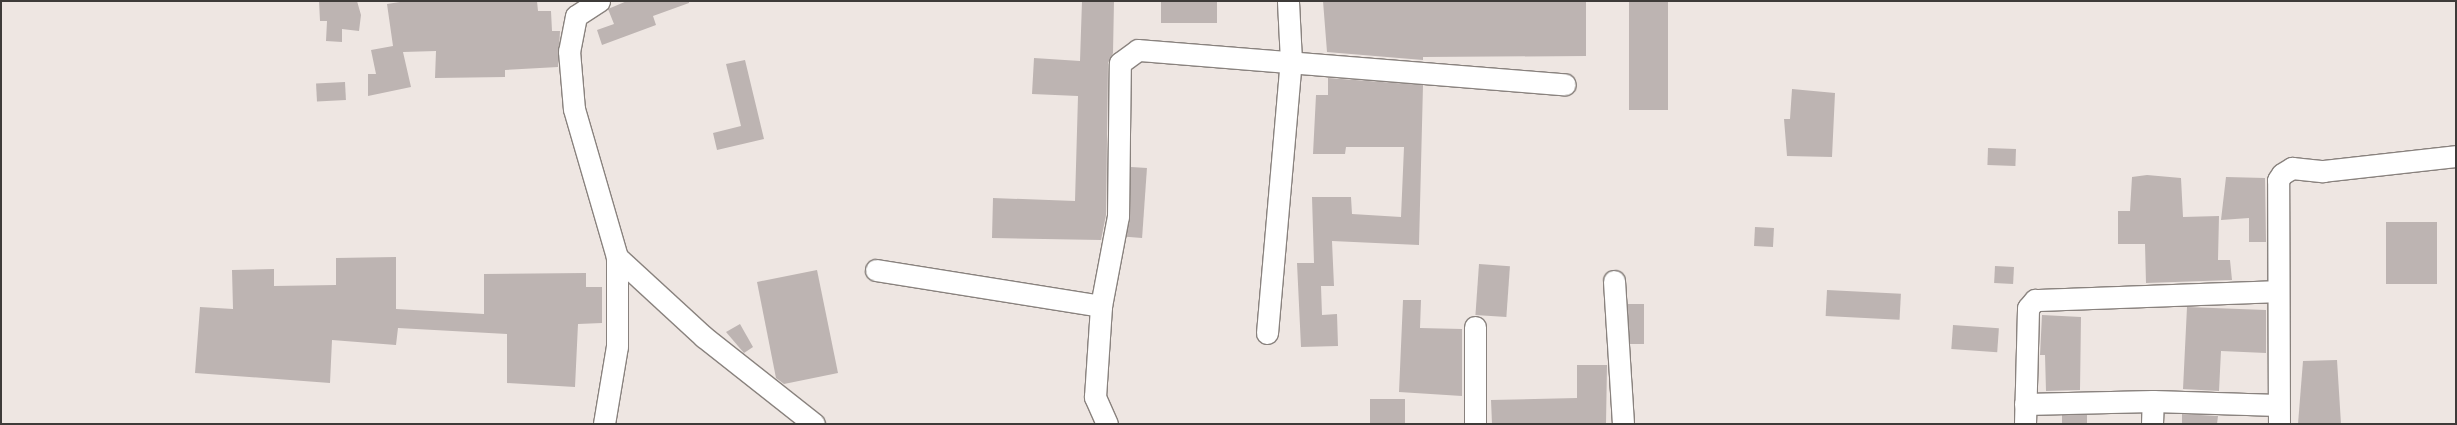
<!DOCTYPE html>
<style>
body{margin:0}
#map{position:relative;width:2457px;height:425px;overflow:hidden;background:#eee6e2;font-family:"Roboto Condensed",sans-serif}
div>[style]{position:absolute}
[style*='--x']{left:calc(var(--x)*1px);top:calc(var(--y)*1px);width:calc(var(--w)*1px);rotate:calc(var(--a)*1deg)}
.building>*{inset:0;background:#bdb4b2;transform-origin:0 0}
.roads{filter:drop-shadow(1px 0 #89827e) drop-shadow(-1px 0 #89827e) drop-shadow(0 1px #89827e) drop-shadow(0 -1px #89827e)}
.minor>*{height:21px;margin:-10.5px;padding:0 10.5px;transform-origin:10.5px;border-radius:10.5px;background:#fff}
span{translate:-50% -50%;white-space:nowrap;text-align:center;line-height:1.15;-webkit-text-stroke:4px #fcf3ef;paint-order:stroke}
.frame{position:absolute;inset:0;border:2px solid #3e3b39;pointer-events:none}
</style>
<div id="map">
<div class="building">
<i style="clip-path:polygon(319px 1px,357px 1px,361px 15px,359px 31px,342px 29px,342px 42px,326px 41px,327px 21px,320px 21px)"></i>
<i style="clip-path:polygon(406px 1px,537px 1px,538px 11px,551px 11px,552px 31px,560px 31px,558px 67px,505px 70px,505px 77px,435px 78px,436px 51px,403px 52px,411px 87px,368px 96px,368px 74px,376px 74px,371px 50px,393px 46px,387px 4px)"></i>
<i style="clip-path:polygon(627px 1px,689px 1px,689px 3px,653px 16px,656px 25px,602px 45px,597px 30px,614px 24px,608px 9px)"></i>
<i style="clip-path:polygon(1082px 1px,1114px 1px,1113px 53px,1108px 63px,1106px 215px,1101px 240px,992px 238px,993px 198px,1075px 201px,1078px 96px,1032px 94px,1034px 58px,1080px 61px)"></i>
<i style="left:1161px;top:1px;width:56px;height:22px"></i>
<i style="clip-path:polygon(1323px 1px,1586px 1px,1586px 56px,1423px 57px,1423px 60px,1327px 52px)"></i>
<i style="left:1629px;top:1px;width:39px;height:109px"></i>
<i style="clip-path:polygon(745px 60px,764px 139px,717px 150px,713px 133px,741px 126px,726px 64px)"></i>
<i style="clip-path:polygon(1328px 78px,1423px 85px,1419px 245px,1332px 241px,1334px 286px,1321px 286px,1322px 315px,1337px 314px,1338px 346px,1301px 347px,1297px 263px,1314px 263px,1312px 197px,1351px 197px,1352px 214px,1401px 217px,1404px 147px,1346px 147px,1345px 154px,1313px 154px,1316px 95px,1328px 95px)"></i>
<i style="left:345px;top:82px;width:18px;height:29px;rotate:87deg"></i>
<i style="clip-path:polygon(1792px 89px,1835px 93px,1832px 157px,1787px 156px,1784px 119px,1790px 119px)"></i>
<i style="left:1988px;top:148px;width:28px;height:17px;rotate:2deg"></i>
<i style="left:1131px;top:167px;width:16px;height:70px;rotate:4deg"></i>
<i style="clip-path:polygon(2147px 175px,2181px 178px,2183px 217px,2219px 216px,2218px 260px,2230px 260px,2232px 280px,2146px 283px,2145px 244px,2118px 244px,2118px 211px,2130px 211px,2132px 177px)"></i>
<i style="clip-path:polygon(2226px 177px,2265px 178px,2266px 242px,2249px 242px,2249px 218px,2221px 220px)"></i>
<i style="left:2386px;top:222px;width:51px;height:62px"></i>
<i style="left:1755px;top:227px;width:19px;height:19px;rotate:3deg"></i>
<i style="clip-path:polygon(396px 257px,396px 309px,484px 314px,484px 274px,586px 273px,586px 287px,602px 287px,602px 323px,578px 324px,575px 387px,507px 383px,507px 334px,398px 328px,396px 345px,332px 340px,330px 383px,195px 373px,200px 307px,233px 309px,232px 270px,274px 269px,274px 286px,336px 285px,336px 258px)"></i>
<i style="left:1479px;top:264px;width:31px;height:51px;rotate:4deg"></i>
<i style="left:1995px;top:266px;width:19px;height:17px;rotate:3deg"></i>
<i style="clip-path:polygon(817px 270px,838px 373px,784px 384px,776px 378px,757px 282px)"></i>
<i style="left:1827px;top:290px;width:74px;height:26px;rotate:3deg"></i>
<i style="clip-path:polygon(1403px 300px,1421px 300px,1420px 328px,1462px 329px,1462px 396px,1399px 392px)"></i>
<i style="left:1628px;top:304px;width:16px;height:40px"></i>
<i style="clip-path:polygon(2187px 307px,2266px 310px,2266px 353px,2221px 351px,2219px 391px,2183px 389px)"></i>
<i style="clip-path:polygon(2042px 315px,2081px 317px,2080px 390px,2046px 391px,2045px 355px,2040px 355px)"></i>
<i style="clip-path:polygon(740px 324px,753px 347px,744px 353px,726px 332px)"></i>
<i style="left:1953px;top:325px;width:46px;height:24px;rotate:4deg"></i>
<i style="clip-path:polygon(2337px 360px,2341px 424px,2298px 424px,2303px 361px)"></i>
<i style="clip-path:polygon(1577px 365px,1607px 365px,1606px 424px,1492px 424px,1491px 400px,1577px 398px)"></i>
<i style="left:1405px;top:399px;width:25px;height:35px;rotate:90deg"></i>
<i style="clip-path:polygon(2182px 414px,2218px 416px,2217px 424px,2182px 424px)"></i>
<i style="left:2087px;top:415px;width:9px;height:25px;rotate:90deg"></i>
</div>
<div class="roads">
<div class="minor">
<i style="--x:599;--y:1;--w:27;--a:147"></i>
<i style="--x:576;--y:16;--w:36;--a:101"></i>
<i style="--x:569;--y:51;--w:58;--a:85.1"></i>
<i style="--x:574;--y:109;--w:154;--a:73.8"></i>
<i style="--x:617;--y:257;--w:89;--a:90"></i>
<i style="--x:617;--y:346;--w:79;--a:99.5"></i>
<i style="--x:617;--y:257;--w:118;--a:42.6"></i>
<i style="--x:704;--y:337;--w:140;--a:38.3"></i>
<i style="--x:876;--y:270;--w:228;--a:9.1"></i>
<i style="--x:1614;--y:281;--w:143;--a:86.4"></i>
<i style="--x:1475;--y:327;--w:97;--a:90"></i>
<i style="--x:1267;--y:333;--w:273;--a:-85"></i>
<i style="--x:1291;--y:61;--w:60;--a:-92.9"></i>
<i style="--x:2025;--y:404;--w:128;--a:-1.3"></i>
<i style="--x:2153;--y:401;--w:125;--a:1.8"></i>
<i style="--x:1107;--y:424;--w:30;--a:-114"></i>
<i style="--x:1095;--y:397;--w:91;--a:-86.2"></i>
<i style="--x:1101;--y:306;--w:92;--a:-79.3"></i>
<i style="--x:1118;--y:216;--w:153;--a:-89.3"></i>
<i style="--x:1120;--y:63;--w:22;--a:-36"></i>
<i style="--x:1138;--y:50;--w:428;--a:4.6"></i>
<i style="--x:2025;--y:424;--w:116;--a:-88.5"></i>
<i style="--x:2028;--y:308;--w:11;--a:-49"></i>
<i style="--x:2035;--y:300;--w:242;--a:-2.1"></i>
<i style="--x:2152;--y:424;--w:23;--a:-88"></i>
<i style="--x:2279;--y:424;--w:244;--a:-90.2"></i>
<i style="--x:2278;--y:180;--w:7;--a:-56"></i>
<i style="--x:2282;--y:174;--w:12;--a:-31"></i>
<i style="--x:2292;--y:168;--w:31;--a:6"></i>
<i style="--x:2323;--y:171;--w:134;--a:-6.4"></i>
</div>
</div>
<div class="frame"></div>
</div>
